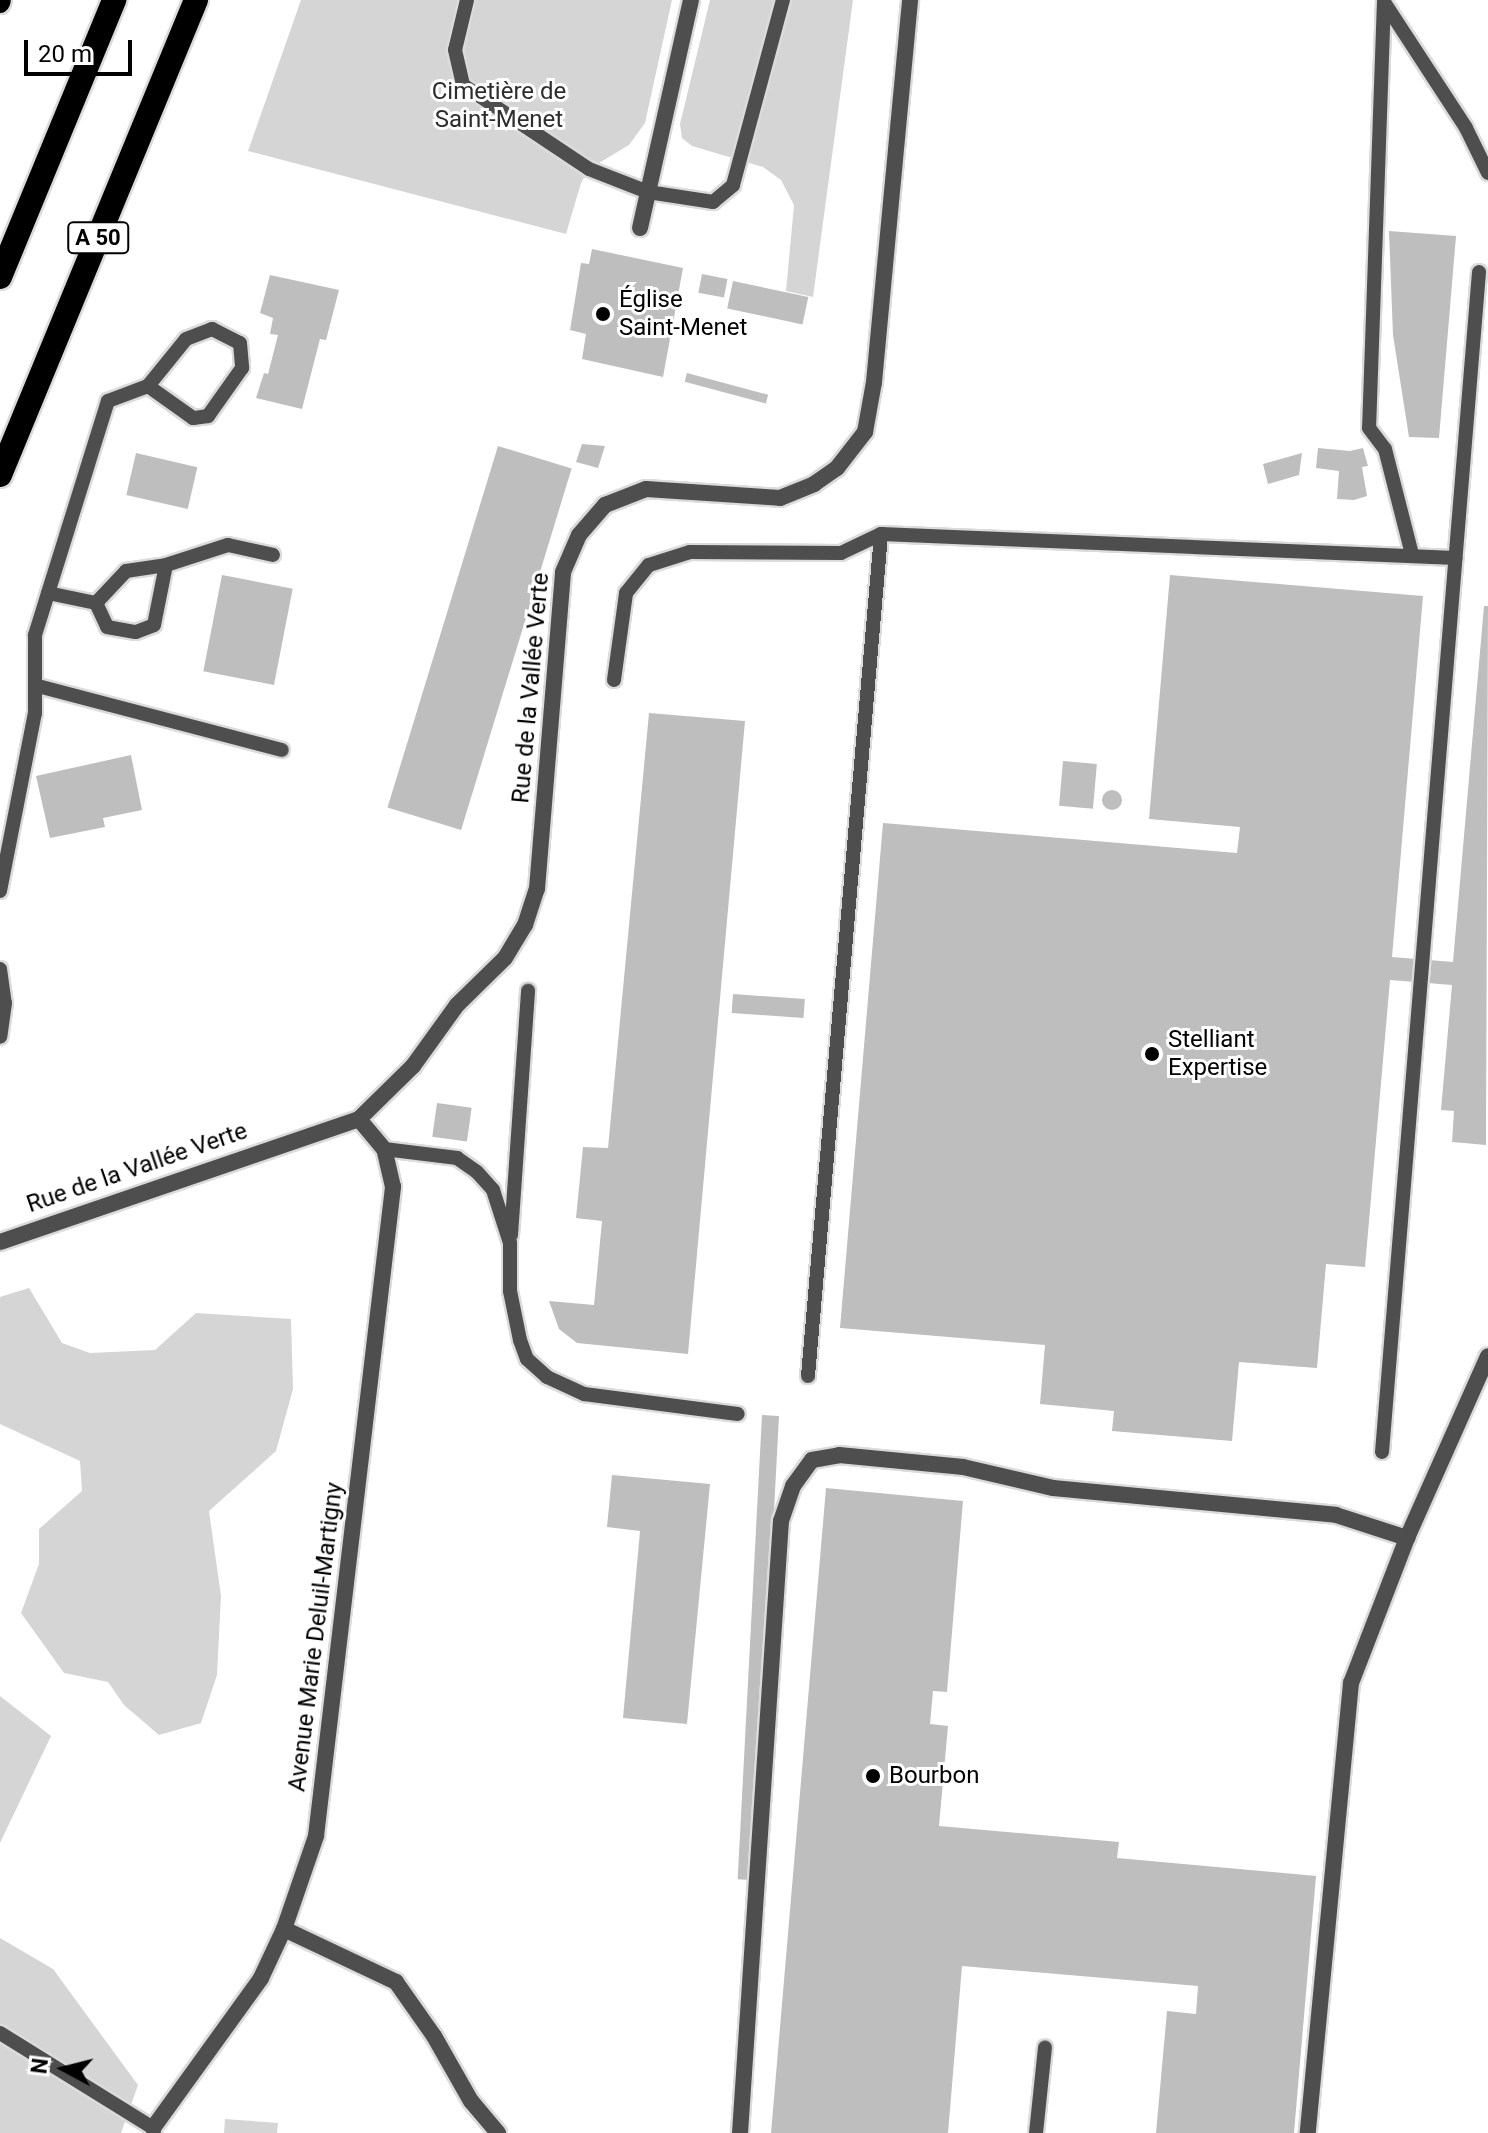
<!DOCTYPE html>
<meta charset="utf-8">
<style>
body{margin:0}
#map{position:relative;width:1488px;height:2133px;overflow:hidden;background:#fff;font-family:Roboto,sans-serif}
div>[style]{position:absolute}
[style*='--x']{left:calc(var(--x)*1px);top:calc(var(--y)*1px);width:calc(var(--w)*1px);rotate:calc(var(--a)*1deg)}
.green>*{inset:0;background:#d5d5d5}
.building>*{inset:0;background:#bebebe;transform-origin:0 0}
.round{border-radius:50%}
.roads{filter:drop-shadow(2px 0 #dbdbdb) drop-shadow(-2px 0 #dbdbdb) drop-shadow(0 2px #dbdbdb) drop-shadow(0 -2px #dbdbdb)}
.service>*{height:14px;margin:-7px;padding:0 7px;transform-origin:7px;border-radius:7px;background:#4e4e4e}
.minor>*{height:16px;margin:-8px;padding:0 8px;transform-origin:8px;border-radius:8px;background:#4e4e4e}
.primary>*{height:20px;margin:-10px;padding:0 10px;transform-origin:10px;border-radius:10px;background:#000}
.motorway>*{height:24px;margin:-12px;padding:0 12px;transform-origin:12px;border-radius:12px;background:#000}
.dots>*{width:22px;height:22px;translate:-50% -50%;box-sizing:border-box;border:4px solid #fff;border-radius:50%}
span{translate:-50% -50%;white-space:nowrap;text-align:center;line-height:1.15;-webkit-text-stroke:6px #fff;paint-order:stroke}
.shield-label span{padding:2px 6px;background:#fff;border:2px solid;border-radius:6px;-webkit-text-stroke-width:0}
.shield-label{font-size:22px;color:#000;font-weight:700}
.park-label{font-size:24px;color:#2c2c2c}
.poi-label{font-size:24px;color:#000}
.left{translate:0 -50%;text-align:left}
.street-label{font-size:24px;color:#000}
.north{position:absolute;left:24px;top:2029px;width:80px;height:80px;-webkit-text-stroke:6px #fff;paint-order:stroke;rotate:277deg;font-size:22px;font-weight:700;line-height:32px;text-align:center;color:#000}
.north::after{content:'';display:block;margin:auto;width:28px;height:36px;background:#000;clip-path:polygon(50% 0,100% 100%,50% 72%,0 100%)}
.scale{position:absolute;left:24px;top:40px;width:108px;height:36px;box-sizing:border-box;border:4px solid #000;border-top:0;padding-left:10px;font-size:24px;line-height:28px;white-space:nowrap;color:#000;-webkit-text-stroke:6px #fff;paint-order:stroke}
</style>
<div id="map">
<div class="green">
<i style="clip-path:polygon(301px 0,672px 0,645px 123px,629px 145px,589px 169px,581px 183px,566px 234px,248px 151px)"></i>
<i style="clip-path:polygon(710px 0,853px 0,813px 297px,786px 291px,794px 205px,781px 180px,763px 167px,692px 146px,682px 138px,680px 124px)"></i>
<i style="clip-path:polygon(29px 1288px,62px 1343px,90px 1353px,155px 1350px,196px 1313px,291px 1319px,293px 1389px,276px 1451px,209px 1511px,221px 1596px,217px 1675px,201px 1723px,159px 1735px,124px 1705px,108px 1682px,64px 1673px,21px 1613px,39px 1564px,39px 1529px,82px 1491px,80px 1461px,0 1424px,0 1297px)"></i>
<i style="clip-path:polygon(0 1696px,51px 1736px,0 1843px)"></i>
<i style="clip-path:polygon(0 1938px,53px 1969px,138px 2085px,121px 2133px,0 2133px)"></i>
<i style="clip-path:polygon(225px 2119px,278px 2123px,277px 2133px,224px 2133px)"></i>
</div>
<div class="building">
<i style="clip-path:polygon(1389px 231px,1456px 236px,1439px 438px,1409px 437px,1393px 335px)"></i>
<i style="clip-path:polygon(592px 249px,683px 268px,663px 377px,582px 359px,586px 334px,570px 330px,581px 263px,589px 264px)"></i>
<i style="left:702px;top:274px;width:26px;height:19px;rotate:11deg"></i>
<i style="clip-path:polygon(270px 275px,339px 290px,326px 340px,320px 339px,302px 409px,256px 398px,264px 373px,268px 374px,278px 335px,270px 334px,273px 318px,260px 313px)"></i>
<i style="left:733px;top:281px;width:77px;height:28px;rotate:12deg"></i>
<i style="left:687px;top:373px;width:84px;height:9px;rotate:15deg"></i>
<i style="clip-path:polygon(582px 444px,605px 446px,598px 468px,576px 462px)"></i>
<i style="left:498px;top:446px;width:77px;height:378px;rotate:17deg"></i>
<i style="clip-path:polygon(1318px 448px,1350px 451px,1363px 448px,1368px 466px,1362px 467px,1367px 496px,1354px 500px,1337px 499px,1339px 471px,1316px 468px)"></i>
<i style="left:136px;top:453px;width:63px;height:43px;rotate:13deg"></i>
<i style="clip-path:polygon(1302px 453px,1299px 475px,1268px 484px,1263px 464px)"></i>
<i style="left:222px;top:575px;width:72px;height:98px;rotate:11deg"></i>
<i style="clip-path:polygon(1170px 575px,1423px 596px,1392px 957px,1453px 962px,1484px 606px,1488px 606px,1486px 1145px,1452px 1142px,1454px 1111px,1441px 1110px,1452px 985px,1390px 980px,1365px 1267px,1326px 1264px,1317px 1368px,1239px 1362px,1232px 1441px,1112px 1431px,1114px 1411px,1040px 1404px,1045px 1345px,840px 1328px,883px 823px,1237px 853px,1240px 827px,1149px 819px)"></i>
<i style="clip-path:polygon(649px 713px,745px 721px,688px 1354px,577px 1343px,559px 1329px,549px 1301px,594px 1305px,602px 1221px,576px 1218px,583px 1147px,608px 1148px)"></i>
<i style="clip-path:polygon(131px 755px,142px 810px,103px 818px,105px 827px,50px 838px,36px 776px)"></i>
<i style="left:1063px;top:761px;width:34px;height:45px;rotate:5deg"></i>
<i class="round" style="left:1102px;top:790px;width:20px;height:20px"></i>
<i style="left:733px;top:994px;width:72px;height:19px;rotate:4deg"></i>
<i style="left:437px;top:1103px;width:35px;height:34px;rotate:8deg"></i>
<i style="left:762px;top:1415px;width:17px;height:465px;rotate:3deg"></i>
<i style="clip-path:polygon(612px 1475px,710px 1484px,687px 1724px,623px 1718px,640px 1531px,607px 1527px)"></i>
<i style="clip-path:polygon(826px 1488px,963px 1501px,947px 1692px,933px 1691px,930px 1724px,948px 1726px,939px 1826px,1119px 1842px,1117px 1858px,1316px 1876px,1294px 2133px,1156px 2133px,1167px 2011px,1196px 2014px,1198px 1986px,962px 1966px,948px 2133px,771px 2133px)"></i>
</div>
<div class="roads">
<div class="service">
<i style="--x:467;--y:0;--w:51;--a:103.5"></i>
<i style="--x:455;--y:50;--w:36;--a:77"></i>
<i style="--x:463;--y:85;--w:151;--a:33.7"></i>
<i style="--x:589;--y:169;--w:63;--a:21.3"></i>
<i style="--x:648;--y:192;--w:66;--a:8.7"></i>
<i style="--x:713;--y:202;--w:26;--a:-40"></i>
<i style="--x:733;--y:185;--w:192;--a:-74.9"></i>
<i style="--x:1384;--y:0;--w:428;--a:92"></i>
<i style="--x:1369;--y:428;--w:26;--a:53"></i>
<i style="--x:1385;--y:449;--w:108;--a:75.6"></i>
<i style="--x:1384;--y:2;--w:150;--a:56.9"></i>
<i style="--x:1466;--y:128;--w:50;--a:63.9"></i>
<i style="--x:48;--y:593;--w:49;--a:11.8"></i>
<i style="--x:96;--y:603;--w:44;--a:-46.8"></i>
<i style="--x:126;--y:571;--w:40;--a:-8.5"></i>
<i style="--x:166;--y:565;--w:65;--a:-17.9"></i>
<i style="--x:228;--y:545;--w:46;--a:12.5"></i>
<i style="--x:96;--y:603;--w:26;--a:65"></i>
<i style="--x:107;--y:627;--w:29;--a:10"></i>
<i style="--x:136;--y:632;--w:19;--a:-21"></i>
<i style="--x:154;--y:625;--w:61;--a:-78.7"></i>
<i style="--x:614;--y:680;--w:88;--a:-82.1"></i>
<i style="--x:626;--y:593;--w:36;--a:-51"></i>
<i style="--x:649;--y:565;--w:43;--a:-17.6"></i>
<i style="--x:690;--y:552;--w:151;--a:0.4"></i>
<i style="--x:841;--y:553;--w:44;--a:-25.4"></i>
<i style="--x:881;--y:534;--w:575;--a:2.39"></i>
<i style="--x:38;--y:686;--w:252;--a:14.7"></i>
<i style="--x:0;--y:891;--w:181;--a:-78.9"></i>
<i style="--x:35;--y:713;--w:78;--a:-90"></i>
<i style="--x:35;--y:635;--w:245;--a:-72.7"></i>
<i style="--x:108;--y:401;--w:43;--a:-20.6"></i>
<i style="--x:148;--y:386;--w:60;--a:-51"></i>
<i style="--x:186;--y:339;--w:28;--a:-21"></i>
<i style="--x:212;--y:329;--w:31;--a:27"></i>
<i style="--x:240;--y:343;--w:25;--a:85"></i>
<i style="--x:242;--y:368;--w:59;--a:125.3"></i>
<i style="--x:208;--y:416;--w:15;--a:172"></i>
<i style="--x:193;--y:418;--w:55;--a:-144.6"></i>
<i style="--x:0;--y:969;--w:34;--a:82"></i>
<i style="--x:5;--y:1003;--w:34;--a:98"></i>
<i style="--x:384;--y:1149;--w:74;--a:7"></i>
<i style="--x:457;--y:1158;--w:24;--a:35"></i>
<i style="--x:477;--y:1172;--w:24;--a:48"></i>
<i style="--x:493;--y:1190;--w:56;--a:72.2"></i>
<i style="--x:510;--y:1243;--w:48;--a:90"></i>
<i style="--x:510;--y:1291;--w:50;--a:78.5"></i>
<i style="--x:520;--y:1340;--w:20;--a:70"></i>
<i style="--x:527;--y:1359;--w:27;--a:42"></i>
<i style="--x:547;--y:1377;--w:41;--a:24.7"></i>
<i style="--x:584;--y:1394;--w:155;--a:7.4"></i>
<i style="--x:511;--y:1235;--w:245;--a:-86"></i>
<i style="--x:808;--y:1376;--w:845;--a:-85.04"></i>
<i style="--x:1382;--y:1452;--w:1184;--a:-85.3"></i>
<i style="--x:0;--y:2033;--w:180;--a:31.8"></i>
<i style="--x:153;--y:2128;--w:5;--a:79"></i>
<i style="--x:1036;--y:2133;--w:86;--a:-84"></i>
</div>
<div class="minor">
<i style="--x:640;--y:228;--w:234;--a:-77.4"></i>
<i style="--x:0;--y:1242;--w:379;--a:-18.9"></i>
<i style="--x:359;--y:1119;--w:76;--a:-44.5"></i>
<i style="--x:413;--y:1066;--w:75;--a:-54.2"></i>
<i style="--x:457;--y:1005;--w:67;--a:-44.4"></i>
<i style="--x:505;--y:958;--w:39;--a:-59"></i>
<i style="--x:525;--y:925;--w:38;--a:-72"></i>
<i style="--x:537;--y:889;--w:318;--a:-85.3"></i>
<i style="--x:563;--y:572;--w:40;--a:-66.6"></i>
<i style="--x:579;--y:535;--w:40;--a:-49"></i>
<i style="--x:605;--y:505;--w:44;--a:-21.3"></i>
<i style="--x:646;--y:489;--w:134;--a:3.8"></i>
<i style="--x:780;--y:498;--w:37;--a:-22"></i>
<i style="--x:814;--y:484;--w:28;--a:-35"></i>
<i style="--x:837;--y:468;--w:46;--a:-52.1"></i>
<i style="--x:865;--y:432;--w:51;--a:-79.8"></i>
<i style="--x:874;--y:382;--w:384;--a:-84.6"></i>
<i style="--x:1407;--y:1538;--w:199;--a:-66"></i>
<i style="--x:284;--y:1929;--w:124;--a:25.3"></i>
<i style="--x:396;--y:1982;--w:66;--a:54.9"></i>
<i style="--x:434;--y:2036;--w:75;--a:60.4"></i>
<i style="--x:471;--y:2101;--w:42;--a:49.8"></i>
<i style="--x:153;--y:2128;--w:185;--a:-54.2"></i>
<i style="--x:261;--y:1978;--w:54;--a:-64.9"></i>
<i style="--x:284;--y:1929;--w:98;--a:-71"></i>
<i style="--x:316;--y:1836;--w:654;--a:-83.23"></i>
<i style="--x:393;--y:1187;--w:39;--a:-103"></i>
<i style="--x:384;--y:1149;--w:39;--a:-130"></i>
<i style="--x:740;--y:2133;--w:613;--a:-86.17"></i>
<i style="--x:781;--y:1521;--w:37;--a:-71"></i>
<i style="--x:793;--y:1486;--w:32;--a:-54"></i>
<i style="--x:812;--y:1460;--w:27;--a:-10"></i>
<i style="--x:839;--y:1455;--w:125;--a:5.5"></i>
<i style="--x:963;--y:1467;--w:92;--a:13.1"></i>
<i style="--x:1053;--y:1488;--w:284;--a:5.4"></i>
<i style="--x:1336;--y:1515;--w:75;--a:17.9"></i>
<i style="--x:1407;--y:1538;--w:155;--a:111.1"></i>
<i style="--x:1351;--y:1683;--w:452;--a:95.5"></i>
</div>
<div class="primary">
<i style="--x:0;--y:3;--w:3;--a:-72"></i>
</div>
<div class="motorway">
<i style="--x:0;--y:277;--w:300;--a:-67.6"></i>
<i style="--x:0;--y:475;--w:514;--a:-67.58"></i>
</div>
</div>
<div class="dots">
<i style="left:603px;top:314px;background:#000"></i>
<i style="left:1152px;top:1054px;background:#000"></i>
<i style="left:873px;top:1776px;background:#000"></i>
</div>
<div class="shield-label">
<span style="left:98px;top:238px">A 50</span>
</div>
<div class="park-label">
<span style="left:499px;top:106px">Cimetière de<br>Saint-Menet</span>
</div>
<div class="poi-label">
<span class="left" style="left:619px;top:314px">Église<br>Saint-Menet</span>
<span class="left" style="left:1168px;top:1054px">Stelliant<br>Expertise</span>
<span class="left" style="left:889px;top:1776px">Bourbon</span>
</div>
<div class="street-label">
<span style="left:531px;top:688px;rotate:-85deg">Rue de la Vallée Verte</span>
<span style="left:137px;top:1168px;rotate:-19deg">Rue de la Vallée Verte</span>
<span style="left:316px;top:1637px;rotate:-83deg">Avenue Marie Deluil-Martigny</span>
</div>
<div class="north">N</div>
<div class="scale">20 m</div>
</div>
